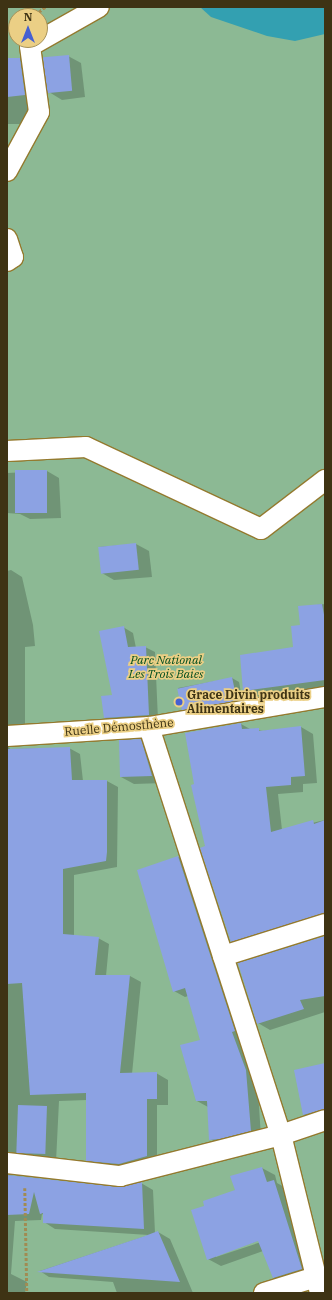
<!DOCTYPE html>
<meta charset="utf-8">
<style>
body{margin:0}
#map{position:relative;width:332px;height:1300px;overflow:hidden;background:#dec278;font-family:"IBM Plex Serif",serif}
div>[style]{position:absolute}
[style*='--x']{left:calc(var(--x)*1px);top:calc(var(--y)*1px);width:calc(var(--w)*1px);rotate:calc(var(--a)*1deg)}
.green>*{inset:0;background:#8cb994}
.water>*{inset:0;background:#33a0b1}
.shadow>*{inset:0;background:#0003}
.building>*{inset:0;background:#8ca2e3;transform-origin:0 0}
.path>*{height:2.5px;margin-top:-1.25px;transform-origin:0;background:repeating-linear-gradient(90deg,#a18b52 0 3px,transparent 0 5px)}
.roads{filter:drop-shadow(1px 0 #947a2f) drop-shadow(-1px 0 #947a2f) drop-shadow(0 1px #947a2f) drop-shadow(0 -1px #947a2f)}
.minor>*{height:20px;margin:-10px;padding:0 10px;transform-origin:10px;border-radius:10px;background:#fff}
.dots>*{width:11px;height:11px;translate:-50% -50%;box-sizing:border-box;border:2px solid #ebcf85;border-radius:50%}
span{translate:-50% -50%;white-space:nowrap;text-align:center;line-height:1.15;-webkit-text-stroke:3.5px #ebcf85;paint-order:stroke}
.park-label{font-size:12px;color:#004d1f;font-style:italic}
.poi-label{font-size:12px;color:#3e3314;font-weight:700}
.left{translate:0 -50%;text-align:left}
.street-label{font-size:12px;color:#3e3314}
.frame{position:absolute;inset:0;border:8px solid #3e3314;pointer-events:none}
.north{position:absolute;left:8px;top:8px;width:40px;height:40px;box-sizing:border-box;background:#ebcf85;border:1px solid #a69158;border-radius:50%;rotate:0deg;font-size:11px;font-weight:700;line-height:16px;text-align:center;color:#3e3314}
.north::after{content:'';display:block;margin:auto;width:14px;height:18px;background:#455fd2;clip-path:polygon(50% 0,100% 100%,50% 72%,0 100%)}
</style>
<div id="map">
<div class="green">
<i style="clip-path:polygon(evenodd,7px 7px,325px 7px,325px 1293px,7px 1293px,7px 7px,16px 16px,40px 16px,40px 40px,16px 40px,16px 16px)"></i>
</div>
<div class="water">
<i style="clip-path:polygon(200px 7px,325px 7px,325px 34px,295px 41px,267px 36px,211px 17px)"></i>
</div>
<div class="shadow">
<i style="clip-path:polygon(68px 56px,81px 63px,85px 97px,62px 100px,49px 92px)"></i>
<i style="clip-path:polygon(7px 59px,20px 59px,32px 66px,35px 124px,7px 124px)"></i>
<i style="clip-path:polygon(47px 471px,59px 478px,61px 518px,30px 519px,20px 514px,7px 513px,7px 473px)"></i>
<i style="clip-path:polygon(136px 544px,149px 551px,152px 577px,114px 580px,102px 573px,99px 547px)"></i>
<i style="clip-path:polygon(11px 570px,22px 577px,33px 625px,35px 646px,25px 647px,25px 730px,7px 743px,7px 571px)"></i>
<i style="clip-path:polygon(325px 604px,325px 690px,259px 699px,244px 690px,294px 648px,301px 625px,299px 607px)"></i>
<i style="clip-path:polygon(123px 627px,133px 633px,136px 648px,145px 647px,155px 652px,158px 720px,115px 723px,105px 718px,113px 695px)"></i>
<i style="clip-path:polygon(232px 678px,239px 682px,243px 704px,189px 713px,182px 709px,178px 688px)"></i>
<i style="clip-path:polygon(241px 724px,250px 729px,263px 731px,301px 727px,313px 734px,317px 783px,303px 784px,303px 792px,278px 794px,282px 830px,325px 820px,325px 922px,243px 948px,231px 941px,195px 785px)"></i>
<i style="clip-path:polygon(141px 740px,153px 747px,164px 783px,134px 784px,121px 777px)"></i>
<i style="clip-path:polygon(7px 745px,10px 749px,69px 748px,80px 754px,83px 781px,107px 781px,118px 787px,117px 867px,74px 875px,74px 936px,98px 938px,109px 944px,106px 976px,130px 976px,141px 982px,132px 1074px,156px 1073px,168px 1080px,168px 1105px,157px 1105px,157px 1162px,151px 1165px,99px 1166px,87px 1160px,87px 1100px,59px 1101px,56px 1162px,9px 1163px,7px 1175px,119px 1188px,141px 1183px,153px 1190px,155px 1233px,158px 1232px,170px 1239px,193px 1293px,117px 1293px,113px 1282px,49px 1277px,40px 1271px,149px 1235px,55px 1229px,44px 1222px,44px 1215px,42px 1214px,41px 1220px,15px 1221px,11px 1274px,27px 1282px,25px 1293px,7px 1293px)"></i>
<i style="clip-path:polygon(178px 857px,189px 863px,257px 1076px,261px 1137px,221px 1145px,210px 1139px,208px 1107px,197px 1101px,201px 1041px,188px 996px,185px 997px,174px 991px,139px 870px)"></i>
<i style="clip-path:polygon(325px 937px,325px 1012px,270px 1030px,258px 1023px)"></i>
<i style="clip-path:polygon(325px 1064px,325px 1119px,316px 1122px,304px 1115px)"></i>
<i style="clip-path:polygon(evenodd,262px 1168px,275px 1175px,277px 1183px,286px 1188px,314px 1276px,286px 1285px,274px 1278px,263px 1251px,221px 1266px,208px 1259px,205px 1207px,236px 1190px,262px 1168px,263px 1239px,264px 1241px,216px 1257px,216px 1255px,263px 1239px)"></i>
</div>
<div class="building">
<i style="left:69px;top:55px;width:36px;height:26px;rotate:85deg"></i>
<i style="clip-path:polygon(7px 58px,20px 58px,25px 95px,7px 97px)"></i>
<i style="left:15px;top:470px;width:32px;height:43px"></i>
<i style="left:136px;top:543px;width:27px;height:38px;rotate:84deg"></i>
<i style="clip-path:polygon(322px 604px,325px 620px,325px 680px,243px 691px,240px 655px,293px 647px,291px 626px,300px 625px,298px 606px)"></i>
<i style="clip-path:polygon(124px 626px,128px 647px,146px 646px,149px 715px,104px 718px,101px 696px,112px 695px,99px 631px)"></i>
<i style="left:232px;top:677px;width:24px;height:56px;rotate:78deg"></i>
<i style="clip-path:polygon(241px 723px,242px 729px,259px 728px,259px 731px,301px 726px,305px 776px,291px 777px,291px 785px,266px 787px,271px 832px,313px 820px,314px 824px,325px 820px,325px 913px,231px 942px,200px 848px,205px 846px,191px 785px,194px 784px,185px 733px)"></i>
<i style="clip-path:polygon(141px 739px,152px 776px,120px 777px,119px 740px)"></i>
<i style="clip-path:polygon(70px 747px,72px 780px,107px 780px,107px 852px,106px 861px,63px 869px,63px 934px,99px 937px,95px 975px,130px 975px,120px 1073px,157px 1072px,157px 1099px,147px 1099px,147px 1156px,119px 1164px,86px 1161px,86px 1093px,30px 1095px,22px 983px,7px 984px,7px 749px)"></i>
<i style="clip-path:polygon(178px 856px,235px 1031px,232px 1032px,246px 1070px,251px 1131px,220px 1139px,209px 1140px,207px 1101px,196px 1101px,180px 1045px,200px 1040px,185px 988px,173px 992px,137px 870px)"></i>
<i style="clip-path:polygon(325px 936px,325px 996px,300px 1000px,304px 1009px,257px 1024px,238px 963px)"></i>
<i style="clip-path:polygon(325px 1063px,325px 1109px,303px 1115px,294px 1070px)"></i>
<i style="left:18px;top:1105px;width:29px;height:48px;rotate:2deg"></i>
<i style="clip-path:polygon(262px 1167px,267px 1182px,274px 1180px,302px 1269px,273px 1278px,258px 1241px,207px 1260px,191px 1210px,204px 1206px,203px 1201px,235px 1190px,230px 1176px)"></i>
<i style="clip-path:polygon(7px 1175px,119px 1187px,142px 1182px,144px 1229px,43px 1223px,43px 1213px,40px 1214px,34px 1192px,29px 1214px,7px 1215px)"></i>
<i style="clip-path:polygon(158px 1231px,180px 1282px,37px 1272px,145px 1236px)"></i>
</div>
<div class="path">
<i style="--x:35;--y:15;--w:13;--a:-39"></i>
<i style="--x:25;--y:1188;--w:105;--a:88.9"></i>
</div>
<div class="roads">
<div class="minor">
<i style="--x:7;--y:171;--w:67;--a:-61.5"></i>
<i style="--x:39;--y:112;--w:67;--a:-97.8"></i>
<i style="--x:30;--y:46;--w:79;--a:-29.5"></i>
<i style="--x:7;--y:239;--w:19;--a:72"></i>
<i style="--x:13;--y:257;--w:7;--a:146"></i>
<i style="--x:7;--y:451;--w:79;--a:-2.9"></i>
<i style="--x:86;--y:447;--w:193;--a:25.1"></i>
<i style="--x:261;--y:529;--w:81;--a:-37.4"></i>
<i style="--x:149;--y:727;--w:429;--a:72.1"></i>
<i style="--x:281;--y:1135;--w:163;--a:76.1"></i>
<i style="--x:7;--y:736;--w:142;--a:-3.6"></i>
<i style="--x:149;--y:727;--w:179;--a:-9.7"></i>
<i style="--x:223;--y:956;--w:107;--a:-17.4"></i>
<i style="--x:7;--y:1163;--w:114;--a:6.6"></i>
<i style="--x:120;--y:1176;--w:166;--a:-14.3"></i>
<i style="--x:281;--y:1135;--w:46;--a:-18.8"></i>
<i style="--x:264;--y:1293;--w:54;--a:-17.1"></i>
</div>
</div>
<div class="dots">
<i style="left:179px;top:702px;background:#455fd2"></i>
</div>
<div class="park-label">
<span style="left:166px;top:667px">Parc National<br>Les Trois Baies</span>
</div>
<div class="poi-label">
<span class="left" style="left:187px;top:702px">Grace Divin produits<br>Alimentaires</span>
</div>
<div class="street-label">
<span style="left:119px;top:727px;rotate:-5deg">Ruelle Démosthène</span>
</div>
<div class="frame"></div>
<div class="north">N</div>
</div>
